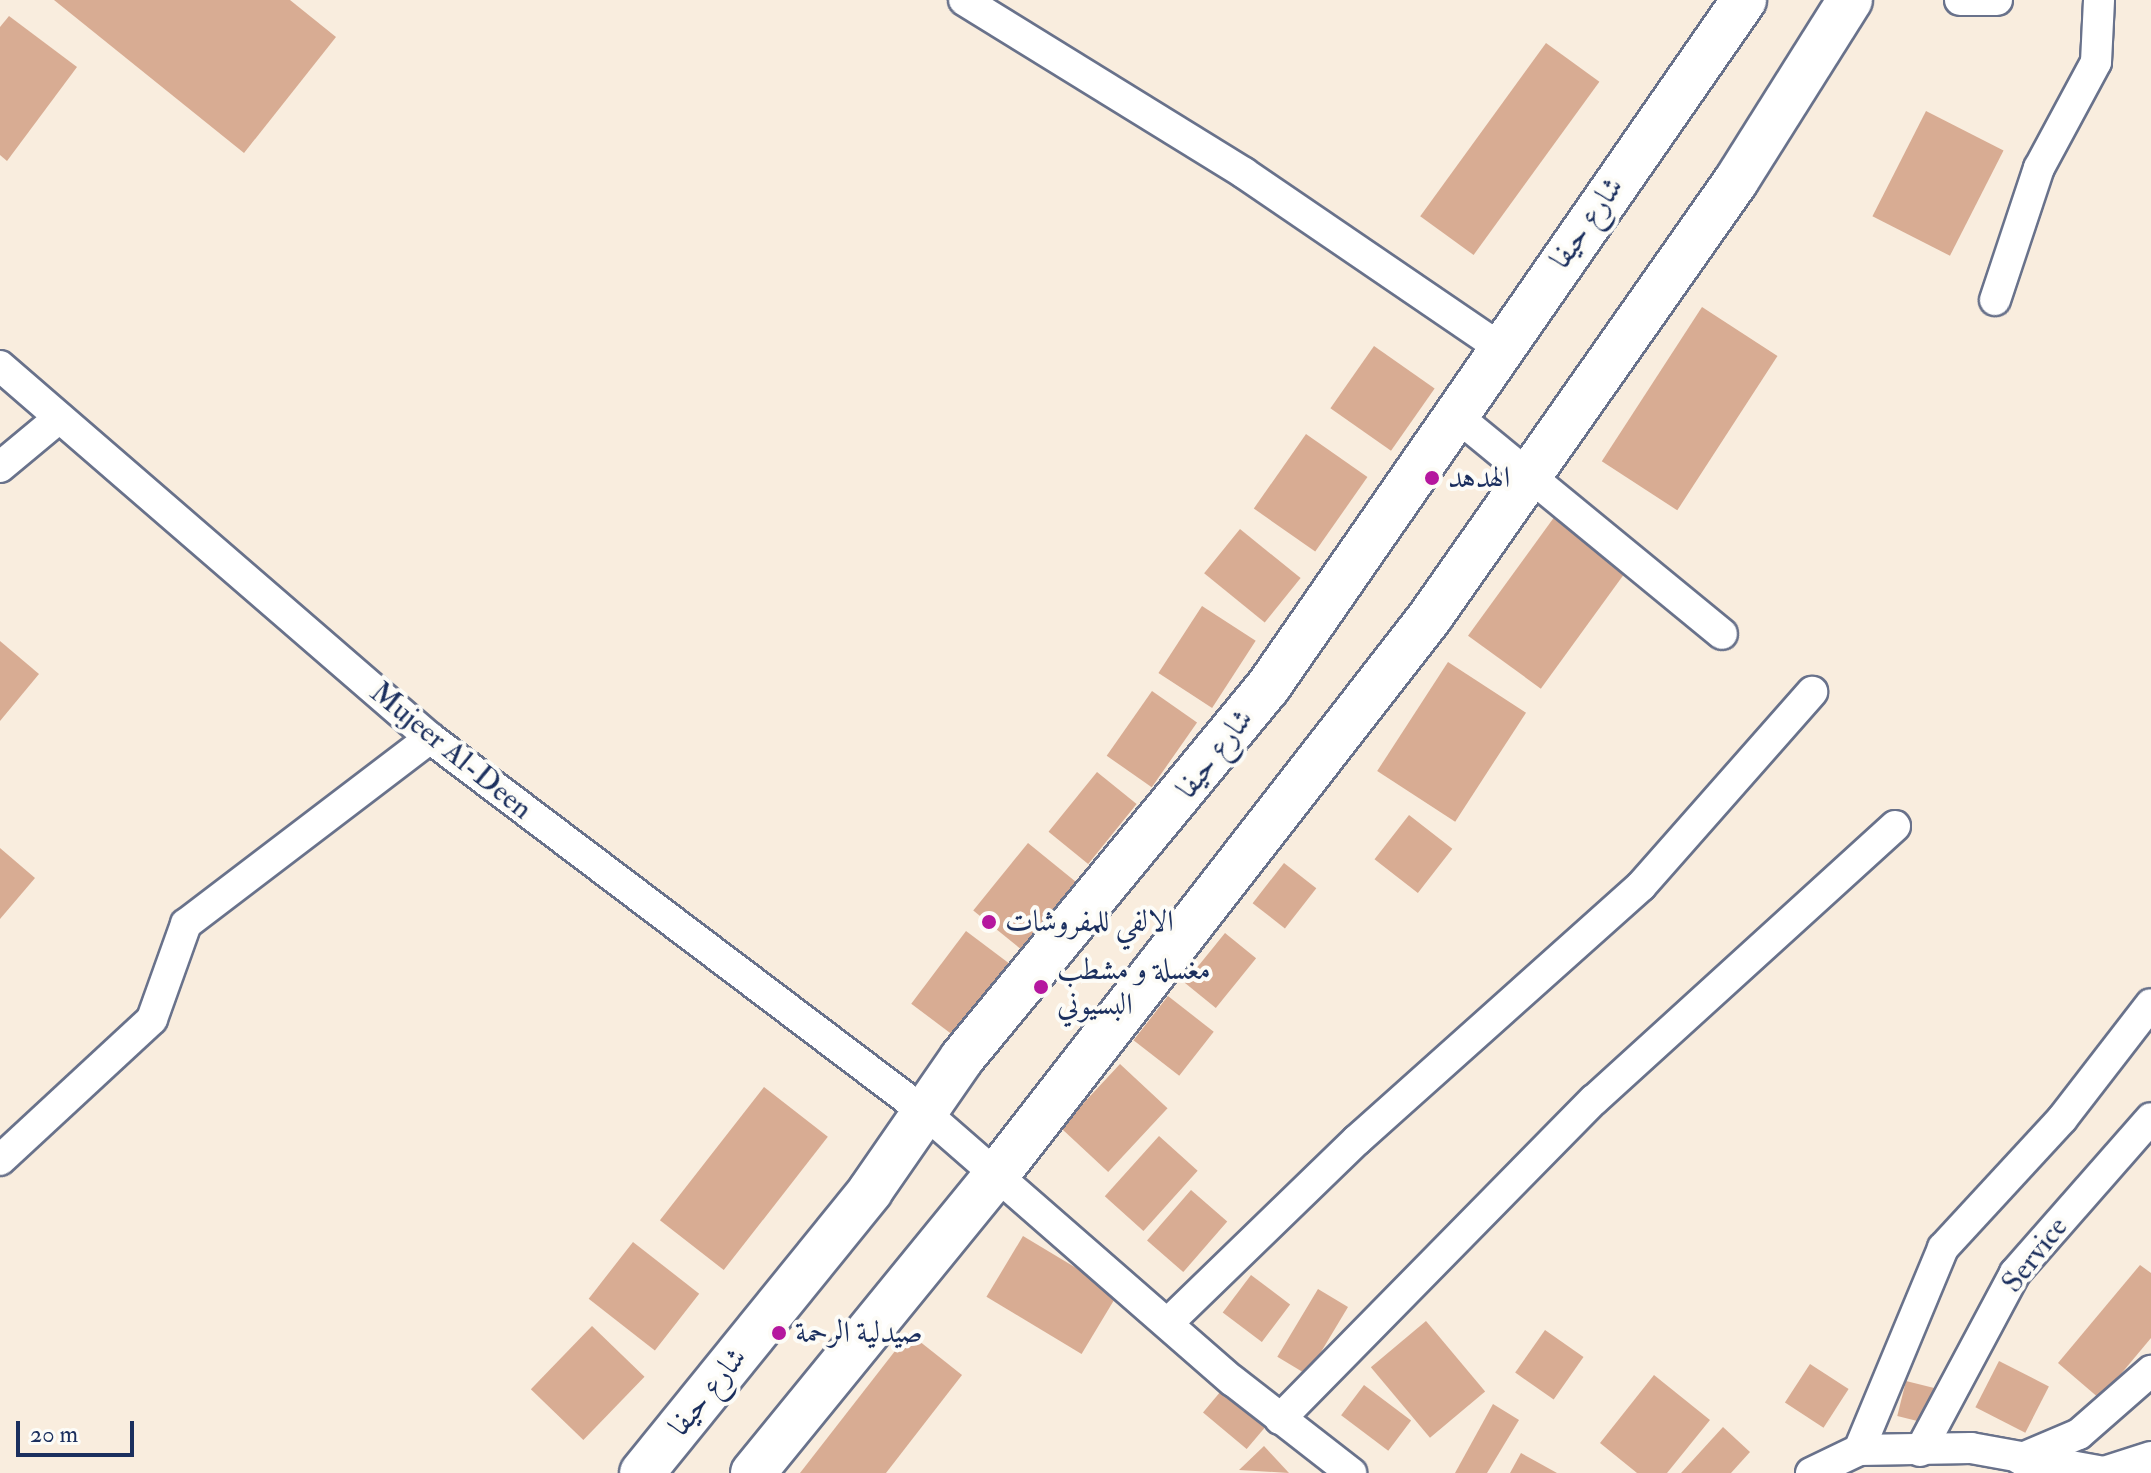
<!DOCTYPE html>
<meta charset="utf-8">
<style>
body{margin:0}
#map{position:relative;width:2151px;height:1473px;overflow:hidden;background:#f9edde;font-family:"IM FELL Double Pica",Amiri,serif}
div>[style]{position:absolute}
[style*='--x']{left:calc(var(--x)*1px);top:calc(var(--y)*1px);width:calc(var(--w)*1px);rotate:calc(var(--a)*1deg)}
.building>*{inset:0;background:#d8ac93;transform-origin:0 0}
.roads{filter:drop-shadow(2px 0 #69728b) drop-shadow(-2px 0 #69728b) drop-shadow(0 2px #69728b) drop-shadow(0 -2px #69728b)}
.street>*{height:30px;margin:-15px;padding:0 15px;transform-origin:15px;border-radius:15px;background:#fff}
.secondary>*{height:44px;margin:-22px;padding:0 22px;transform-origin:22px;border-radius:22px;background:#fff}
.dots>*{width:22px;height:22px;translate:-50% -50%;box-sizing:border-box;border:4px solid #fdfcf7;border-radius:50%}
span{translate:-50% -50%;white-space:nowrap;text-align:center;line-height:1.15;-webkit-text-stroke:8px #fdfcf7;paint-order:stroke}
.street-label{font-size:30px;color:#1b2f5e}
.poi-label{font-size:30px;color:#1b2f5e}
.left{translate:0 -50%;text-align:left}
.scale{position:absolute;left:16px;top:1421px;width:118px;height:36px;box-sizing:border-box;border:4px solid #1b2f5e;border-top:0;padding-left:10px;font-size:24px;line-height:28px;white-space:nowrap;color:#1b2f5e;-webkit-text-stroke:6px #fdfcf7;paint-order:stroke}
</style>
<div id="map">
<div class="building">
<i style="clip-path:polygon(54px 0,290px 0,336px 37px,244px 153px)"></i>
<i style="clip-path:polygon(9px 16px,77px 67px,7px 161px,0 155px,0 27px)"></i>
<i style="left:1546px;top:43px;width:66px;height:214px;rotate:36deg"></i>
<i style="left:1926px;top:111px;width:87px;height:118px;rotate:27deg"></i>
<i style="left:1702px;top:307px;width:90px;height:184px;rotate:33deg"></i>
<i style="left:1374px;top:346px;width:74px;height:76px;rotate:35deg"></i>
<i style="left:1306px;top:434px;width:75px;height:91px;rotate:35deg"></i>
<i style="left:1555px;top:516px;width:90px;height:148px;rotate:36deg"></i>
<i style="left:1240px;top:529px;width:78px;height:57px;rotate:39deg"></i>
<i style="left:1202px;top:606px;width:64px;height:80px;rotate:33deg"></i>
<i style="clip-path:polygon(0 641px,39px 674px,0 721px)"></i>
<i style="left:1448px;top:662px;width:93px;height:130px;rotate:33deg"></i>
<i style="left:1152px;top:691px;width:55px;height:79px;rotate:35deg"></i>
<i style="left:1097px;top:772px;width:51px;height:77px;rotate:39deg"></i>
<i style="left:1409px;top:815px;width:55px;height:56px;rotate:38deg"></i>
<i style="left:1028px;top:843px;width:63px;height:87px;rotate:39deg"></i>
<i style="clip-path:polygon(0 848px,35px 878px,0 919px)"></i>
<i style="left:1284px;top:863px;width:41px;height:51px;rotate:38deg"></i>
<i style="left:966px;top:931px;width:55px;height:91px;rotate:37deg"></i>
<i style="left:1225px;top:933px;width:40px;height:64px;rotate:39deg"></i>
<i style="left:1168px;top:996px;width:58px;height:56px;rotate:38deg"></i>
<i style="left:1120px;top:1064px;width:65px;height:87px;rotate:43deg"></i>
<i style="left:764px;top:1087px;width:81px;height:169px;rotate:38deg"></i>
<i style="left:1159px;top:1136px;width:52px;height:81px;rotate:42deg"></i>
<i style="left:1191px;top:1190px;width:48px;height:67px;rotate:41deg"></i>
<i style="left:1023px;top:1236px;width:111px;height:71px;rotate:31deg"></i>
<i style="left:633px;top:1242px;width:84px;height:72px;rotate:38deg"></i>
<i style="clip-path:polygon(2140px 1265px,2151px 1273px,2151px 1338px,2100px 1399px,2058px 1363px)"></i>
<i style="left:1251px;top:1275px;width:49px;height:47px;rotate:37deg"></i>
<i style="left:1318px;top:1289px;width:35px;height:79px;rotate:31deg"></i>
<i style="left:1426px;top:1321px;width:92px;height:72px;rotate:50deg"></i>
<i style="left:592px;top:1326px;width:73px;height:88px;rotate:44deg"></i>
<i style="left:1545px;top:1330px;width:47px;height:52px;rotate:35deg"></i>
<i style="clip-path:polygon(909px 1333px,962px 1375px,886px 1473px,800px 1473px)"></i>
<i style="left:1999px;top:1361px;width:56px;height:52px;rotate:27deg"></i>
<i style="left:1810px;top:1364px;width:46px;height:46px;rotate:33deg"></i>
<i style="clip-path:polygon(1654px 1375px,1710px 1420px,1667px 1473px,1637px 1473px,1600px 1443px)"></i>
<i style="left:1906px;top:1381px;width:29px;height:36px;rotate:14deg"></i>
<i style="left:1364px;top:1385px;width:59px;height:38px;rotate:37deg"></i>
<i style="left:1221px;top:1391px;width:57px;height:28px;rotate:40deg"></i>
<i style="clip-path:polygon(1493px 1404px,1519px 1420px,1487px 1473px,1455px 1473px)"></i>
<i style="clip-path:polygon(1723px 1427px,1750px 1452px,1731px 1473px,1681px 1473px)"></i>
<i style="clip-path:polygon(1264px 1446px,1289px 1473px,1239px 1470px)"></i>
<i style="clip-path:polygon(1521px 1453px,1557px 1473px,1510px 1473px)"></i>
</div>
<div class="roads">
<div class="street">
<i style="--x:964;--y:0;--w:329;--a:31.7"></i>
<i style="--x:1244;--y:173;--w:309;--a:34.3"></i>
<i style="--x:1960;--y:0;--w:37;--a:0"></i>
<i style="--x:1995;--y:300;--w:139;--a:-71.6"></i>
<i style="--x:2039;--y:168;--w:120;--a:-61.7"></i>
<i style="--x:2096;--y:62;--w:62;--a:-87.2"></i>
<i style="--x:0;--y:366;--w:569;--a:40.86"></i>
<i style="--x:430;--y:738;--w:618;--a:37.11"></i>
<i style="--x:923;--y:1111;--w:411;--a:41.1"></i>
<i style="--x:1233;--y:1381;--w:150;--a:37.9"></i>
<i style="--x:1453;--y:413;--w:348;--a:39.4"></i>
<i style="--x:0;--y:467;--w:77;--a:-39.7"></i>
<i style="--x:0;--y:1160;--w:207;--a:-42.8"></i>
<i style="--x:152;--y:1019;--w:101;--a:-70.3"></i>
<i style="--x:186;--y:924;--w:307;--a:-37.3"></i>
<i style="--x:1168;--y:1323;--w:263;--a:-44.1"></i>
<i style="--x:1357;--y:1140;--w:381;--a:-41.8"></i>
<i style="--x:1641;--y:886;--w:259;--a:-48.6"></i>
<i style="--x:1280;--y:1419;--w:448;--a:-45.5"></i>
<i style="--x:1594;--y:1100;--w:407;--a:-42.3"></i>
<i style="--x:1859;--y:1450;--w:219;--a:-67.4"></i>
<i style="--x:1943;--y:1248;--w:176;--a:-47.3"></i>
<i style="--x:2062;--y:1119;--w:145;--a:-52.3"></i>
<i style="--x:1920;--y:1451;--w:202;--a:-61.9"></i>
<i style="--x:2015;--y:1273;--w:206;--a:-48.7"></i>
<i style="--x:2020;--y:1459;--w:64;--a:-23"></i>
<i style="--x:2079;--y:1434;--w:96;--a:-41.2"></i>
<i style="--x:1811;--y:1473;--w:53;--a:-25.6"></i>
<i style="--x:1859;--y:1450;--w:112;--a:-1"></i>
<i style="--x:1971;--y:1448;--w:135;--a:10.2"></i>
<i style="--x:2104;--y:1472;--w:49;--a:-17.7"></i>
</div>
<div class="secondary">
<i style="--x:642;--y:1473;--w:363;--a:-51"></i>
<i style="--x:870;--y:1191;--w:162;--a:-55.3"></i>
<i style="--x:962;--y:1058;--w:481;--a:-50.5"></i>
<i style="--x:1268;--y:687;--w:836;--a:-55.28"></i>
<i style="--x:753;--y:1473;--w:387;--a:-50.8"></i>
<i style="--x:998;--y:1173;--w:704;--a:-52.15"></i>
<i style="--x:1430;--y:617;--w:533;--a:-54.94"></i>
<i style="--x:1736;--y:181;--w:214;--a:-57.8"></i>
</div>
</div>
<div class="dots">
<i style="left:1432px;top:478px;background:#b5179e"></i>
<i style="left:989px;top:922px;background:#b5179e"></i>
<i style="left:1041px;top:987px;background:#b5179e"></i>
<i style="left:779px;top:1333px;background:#b5179e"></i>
</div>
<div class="street-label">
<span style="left:1587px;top:223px;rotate:-55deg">شارع حيفا</span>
<span style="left:451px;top:751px;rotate:39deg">Mujeer Al-Deen</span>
<span style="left:1215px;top:754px;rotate:-52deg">شارع حيفا</span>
<span style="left:2035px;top:1255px;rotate:-52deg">Service</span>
<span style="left:708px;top:1392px;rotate:-51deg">شارع حيفا</span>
</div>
<div class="poi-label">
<span class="left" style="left:1448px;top:478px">الهدهد</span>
<span class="left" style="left:1005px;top:922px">الالفي للمفروشات</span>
<span class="left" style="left:1057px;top:987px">مغسلة و مشطب<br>البسيوني</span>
<span class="left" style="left:795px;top:1333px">صيدلية الرحمة</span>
</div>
<div class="scale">20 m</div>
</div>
